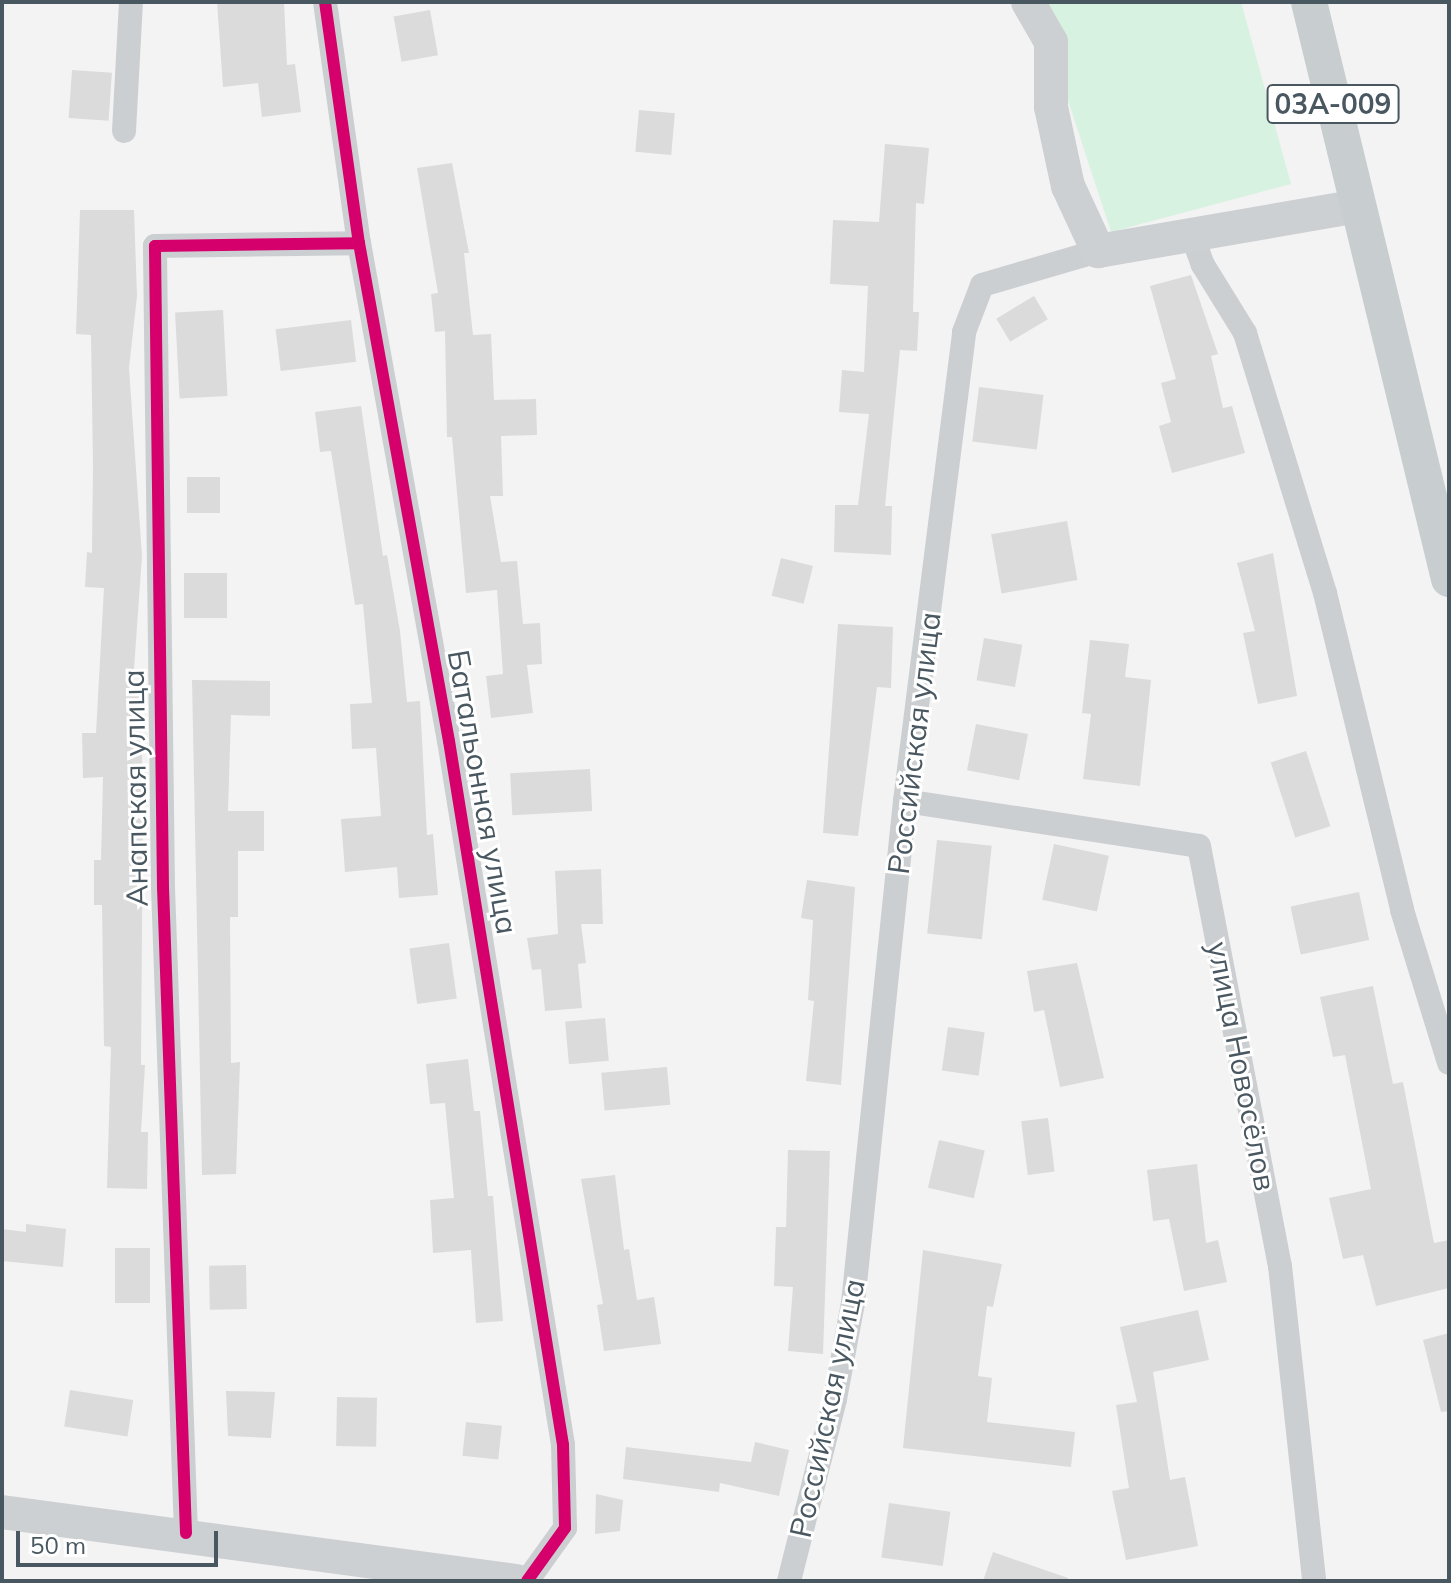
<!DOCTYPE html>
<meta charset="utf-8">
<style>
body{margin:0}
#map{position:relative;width:1451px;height:1583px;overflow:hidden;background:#f3f3f3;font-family:Mulish,sans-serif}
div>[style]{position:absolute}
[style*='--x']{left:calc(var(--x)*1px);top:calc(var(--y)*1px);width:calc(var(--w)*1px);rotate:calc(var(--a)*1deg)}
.green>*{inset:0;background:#d7f2e0}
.building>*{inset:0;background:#dbdbdc;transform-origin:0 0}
.minor>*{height:24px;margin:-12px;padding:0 12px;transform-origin:12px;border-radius:12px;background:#cccfd1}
.secondary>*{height:34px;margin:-17px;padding:0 17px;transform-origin:17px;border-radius:17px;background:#cdd0d2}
.primary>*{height:36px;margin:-18px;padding:0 18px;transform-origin:18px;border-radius:18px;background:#c8cdcf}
.cycleway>*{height:12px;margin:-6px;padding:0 6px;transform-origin:6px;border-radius:6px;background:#d6006c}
span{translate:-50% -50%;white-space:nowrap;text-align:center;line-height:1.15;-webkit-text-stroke:6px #fff;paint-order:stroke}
.shield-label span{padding:2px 6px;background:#fff;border:2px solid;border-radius:6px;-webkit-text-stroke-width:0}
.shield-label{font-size:28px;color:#495760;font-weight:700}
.street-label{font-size:30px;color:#495760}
.frame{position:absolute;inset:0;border:4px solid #495760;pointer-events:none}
.scale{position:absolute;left:16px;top:1531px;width:202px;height:36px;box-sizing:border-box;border:4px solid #495760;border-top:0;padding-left:10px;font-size:24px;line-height:28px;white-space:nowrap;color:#495760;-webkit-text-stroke:6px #fff;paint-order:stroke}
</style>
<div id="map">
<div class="green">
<i style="clip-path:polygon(1036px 2px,1241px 2px,1291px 184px,1111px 232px)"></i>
</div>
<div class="building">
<i style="clip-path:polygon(217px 2px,284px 2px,287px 65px,295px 64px,301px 112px,262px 117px,258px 83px,223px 87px)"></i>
<i style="left:430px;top:10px;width:46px;height:37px;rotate:80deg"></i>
<i style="left:72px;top:70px;width:40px;height:48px;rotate:4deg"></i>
<i style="left:639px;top:110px;width:36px;height:42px;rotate:5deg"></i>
<i style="clip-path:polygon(885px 144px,929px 148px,924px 204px,916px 203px,913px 312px,919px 312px,917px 351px,900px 350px,885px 506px,892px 506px,891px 555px,834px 552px,835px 505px,858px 505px,869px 414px,839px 412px,842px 370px,864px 372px,868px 286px,830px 284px,833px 220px,879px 222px)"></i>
<i style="clip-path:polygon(452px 163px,469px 253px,464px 253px,473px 335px,491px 334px,494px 400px,536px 399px,537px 435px,501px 436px,503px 496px,490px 496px,501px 562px,517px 561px,523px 624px,540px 623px,542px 664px,527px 665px,533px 713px,491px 718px,486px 676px,503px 674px,497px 590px,466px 593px,452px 437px,447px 437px,445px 331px,435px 332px,431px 294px,438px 293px,417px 168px)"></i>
<i style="clip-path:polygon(80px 210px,134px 210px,137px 296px,129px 368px,142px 556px,133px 683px,140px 683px,143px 794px,141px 1065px,145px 1065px,141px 1132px,148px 1132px,147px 1189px,107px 1188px,111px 1047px,104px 1046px,102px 905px,94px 905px,94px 860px,101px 860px,103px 777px,83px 778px,82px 733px,96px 733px,104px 588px,85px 587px,87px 552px,92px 553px,93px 465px,91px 335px,76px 334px)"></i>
<i style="clip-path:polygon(1191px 275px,1218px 354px,1211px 356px,1223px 408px,1232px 406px,1245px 453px,1172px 473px,1159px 426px,1171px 422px,1161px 383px,1176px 379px,1150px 286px)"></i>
<i style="left:1034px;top:296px;width:27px;height:44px;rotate:59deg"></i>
<i style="left:223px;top:310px;width:86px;height:48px;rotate:87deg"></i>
<i style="left:351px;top:320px;width:42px;height:76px;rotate:83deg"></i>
<i style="left:979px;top:387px;width:65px;height:55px;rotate:7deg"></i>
<i style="clip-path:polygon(361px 406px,383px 556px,387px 555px,400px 631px,407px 702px,420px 701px,427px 835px,433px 834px,438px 895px,399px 898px,397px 867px,345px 872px,341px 819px,381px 816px,376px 748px,352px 749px,350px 704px,372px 703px,363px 604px,355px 605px,331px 451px,320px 452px,315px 412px)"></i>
<i style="left:187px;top:477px;width:33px;height:36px"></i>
<i style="left:1067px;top:521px;width:60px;height:77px;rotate:80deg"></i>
<i style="clip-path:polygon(1273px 553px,1297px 696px,1258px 704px,1243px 633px,1255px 631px,1237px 563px)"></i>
<i style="left:781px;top:558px;width:33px;height:39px;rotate:14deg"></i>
<i style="left:184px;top:573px;width:43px;height:45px"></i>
<i style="clip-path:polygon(838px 624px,893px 627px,891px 688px,877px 687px,858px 836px,823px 833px)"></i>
<i style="left:984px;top:638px;width:39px;height:43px;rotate:10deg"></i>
<i style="clip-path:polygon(1090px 640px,1129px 644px,1125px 677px,1151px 680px,1140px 786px,1083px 779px,1091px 714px,1082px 713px)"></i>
<i style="clip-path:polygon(192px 680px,270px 681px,270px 716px,231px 715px,228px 811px,264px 811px,264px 851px,238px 851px,238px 917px,230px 917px,231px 1063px,240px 1062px,236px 1174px,202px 1175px)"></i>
<i style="left:976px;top:724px;width:53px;height:47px;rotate:11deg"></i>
<i style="left:1306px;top:751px;width:79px;height:37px;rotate:72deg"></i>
<i style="left:590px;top:769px;width:42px;height:80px;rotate:87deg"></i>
<i style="left:937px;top:840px;width:55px;height:94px;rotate:6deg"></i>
<i style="left:1054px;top:844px;width:56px;height:57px;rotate:12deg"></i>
<i style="clip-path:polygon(601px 869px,603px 924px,581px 924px,586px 963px,578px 964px,582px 1008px,545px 1011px,541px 969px,532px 970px,527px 938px,558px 934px,555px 871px)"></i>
<i style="clip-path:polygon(807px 880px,855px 887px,841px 1085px,806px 1081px,814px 1001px,808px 1000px,813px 920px,801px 918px)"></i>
<i style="left:1359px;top:892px;width:49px;height:70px;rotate:78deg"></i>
<i style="left:449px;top:943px;width:56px;height:40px;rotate:82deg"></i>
<i style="clip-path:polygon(1077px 963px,1104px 1078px,1060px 1087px,1044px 1010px,1034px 1012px,1027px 971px)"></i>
<i style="clip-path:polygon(1373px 986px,1393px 1084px,1403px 1082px,1434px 1243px,1449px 1240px,1449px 1288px,1376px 1306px,1363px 1255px,1343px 1259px,1329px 1198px,1371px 1189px,1345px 1055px,1333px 1057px,1320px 997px)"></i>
<i style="left:605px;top:1018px;width:43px;height:40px;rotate:85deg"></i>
<i style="left:948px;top:1027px;width:37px;height:44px;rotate:8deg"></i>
<i style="clip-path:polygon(468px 1059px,474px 1111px,480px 1111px,488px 1196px,493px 1196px,503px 1321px,476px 1323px,471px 1250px,433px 1253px,430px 1200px,454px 1198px,445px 1103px,430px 1104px,426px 1064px)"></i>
<i style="left:667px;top:1067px;width:38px;height:66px;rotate:85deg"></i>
<i style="left:1048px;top:1118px;width:54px;height:27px;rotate:83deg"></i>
<i style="left:939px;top:1140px;width:47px;height:49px;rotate:13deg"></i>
<i style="clip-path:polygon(788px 1150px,830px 1151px,823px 1354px,788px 1351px,793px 1287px,774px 1286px,776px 1227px,786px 1227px)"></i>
<i style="clip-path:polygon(1197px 1164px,1206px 1243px,1218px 1240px,1227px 1282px,1184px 1291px,1169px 1219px,1153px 1221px,1147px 1170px)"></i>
<i style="clip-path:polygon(615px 1175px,624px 1250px,629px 1249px,637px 1300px,654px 1297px,661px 1344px,604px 1351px,597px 1305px,603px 1304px,581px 1179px)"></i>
<i style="clip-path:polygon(26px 1224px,66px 1229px,63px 1267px,2px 1261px,2px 1229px,26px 1232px)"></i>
<i style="left:150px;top:1248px;width:55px;height:35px;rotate:90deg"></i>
<i style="clip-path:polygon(923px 1250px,1002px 1264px,993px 1307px,987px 1306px,978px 1376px,992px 1378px,987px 1422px,1075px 1432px,1071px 1467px,903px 1448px)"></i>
<i style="left:246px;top:1265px;width:44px;height:37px;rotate:89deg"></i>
<i style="clip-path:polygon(1198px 1310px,1209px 1360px,1153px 1372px,1170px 1480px,1185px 1477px,1198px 1546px,1126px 1560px,1112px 1491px,1129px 1488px,1116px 1405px,1137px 1402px,1120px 1327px)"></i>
<i style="clip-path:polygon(1449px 1333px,1449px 1411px,1441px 1412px,1423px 1340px)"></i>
<i style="left:70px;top:1390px;width:64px;height:37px;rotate:9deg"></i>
<i style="clip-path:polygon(226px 1391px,275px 1392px,271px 1438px,228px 1436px)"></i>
<i style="left:337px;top:1397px;width:40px;height:49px;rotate:1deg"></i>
<i style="left:466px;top:1422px;width:36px;height:34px;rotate:6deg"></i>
<i style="clip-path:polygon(755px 1442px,789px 1450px,779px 1496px,720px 1483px,719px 1492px,623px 1479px,626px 1447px,751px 1462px)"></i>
<i style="clip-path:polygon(596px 1494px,623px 1500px,620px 1531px,595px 1534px)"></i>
<i style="left:889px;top:1503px;width:62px;height:55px;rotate:8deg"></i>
<i style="clip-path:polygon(993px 1552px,1068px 1578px,1067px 1581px,983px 1581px)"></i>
</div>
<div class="minor">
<i style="--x:325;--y:2;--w:243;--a:82"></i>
<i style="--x:359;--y:243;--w:506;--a:79.76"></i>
<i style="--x:449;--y:741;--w:713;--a:80.8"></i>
<i style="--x:563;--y:1445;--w:83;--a:88.6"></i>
<i style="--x:565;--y:1528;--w:65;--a:125.6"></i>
<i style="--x:124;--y:131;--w:129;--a:-86.9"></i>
<i style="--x:1192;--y:235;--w:32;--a:70"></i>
<i style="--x:1203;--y:265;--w:80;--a:58.3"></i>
<i style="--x:1245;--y:333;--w:272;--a:72.9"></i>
<i style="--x:1325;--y:593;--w:326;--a:76.3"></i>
<i style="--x:1402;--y:910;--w:160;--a:72.9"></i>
<i style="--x:905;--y:801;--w:297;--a:8.7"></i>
<i style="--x:1199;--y:846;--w:428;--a:79.1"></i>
<i style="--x:1280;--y:1266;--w:317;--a:83.8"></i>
<i style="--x:186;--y:1533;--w:646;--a:-92.04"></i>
<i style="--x:163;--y:887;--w:641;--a:-90.72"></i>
<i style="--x:155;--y:246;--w:204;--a:-0.8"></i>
<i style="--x:789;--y:1581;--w:188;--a:-75.8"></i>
<i style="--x:835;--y:1399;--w:98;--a:-79.4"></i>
<i style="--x:853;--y:1303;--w:505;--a:-84.09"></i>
<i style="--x:905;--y:801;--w:473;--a:-82.8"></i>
<i style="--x:964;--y:332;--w:50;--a:-69"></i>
<i style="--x:982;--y:285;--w:121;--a:-16.3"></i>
</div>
<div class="secondary">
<i style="--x:1028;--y:2;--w:46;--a:60.1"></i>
<i style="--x:1051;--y:42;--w:65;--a:90"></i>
<i style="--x:1051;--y:107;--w:81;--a:77.9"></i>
<i style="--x:1068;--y:186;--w:72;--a:65.2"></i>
<i style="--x:1098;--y:251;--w:264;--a:-9.8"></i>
<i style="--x:2;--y:1512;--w:519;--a:7.65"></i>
</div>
<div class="primary">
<i style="--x:1309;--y:2;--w:594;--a:76.36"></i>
</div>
<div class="cycleway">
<i style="--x:325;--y:2;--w:243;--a:82"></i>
<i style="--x:359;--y:243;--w:506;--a:79.76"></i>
<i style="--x:449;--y:741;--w:713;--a:80.8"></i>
<i style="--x:563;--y:1445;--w:83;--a:88.6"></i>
<i style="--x:565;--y:1528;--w:65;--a:125.6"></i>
<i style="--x:186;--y:1533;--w:646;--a:-92.04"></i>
<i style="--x:163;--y:887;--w:641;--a:-90.72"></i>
<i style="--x:155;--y:246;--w:204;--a:-0.8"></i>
</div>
<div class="shield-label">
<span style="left:1333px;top:104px">03А-009</span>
</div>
<div class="street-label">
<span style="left:914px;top:743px;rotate:-83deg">Российская улица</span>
<span style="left:135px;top:788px;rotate:-91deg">Анапская улица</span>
<span style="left:483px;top:792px;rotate:80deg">Батальонная улица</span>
<span style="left:1242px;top:1066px;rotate:79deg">улица Новосёлов</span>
<span style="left:827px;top:1408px;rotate:-78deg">Российская улица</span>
</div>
<div class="frame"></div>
<div class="scale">50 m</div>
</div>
